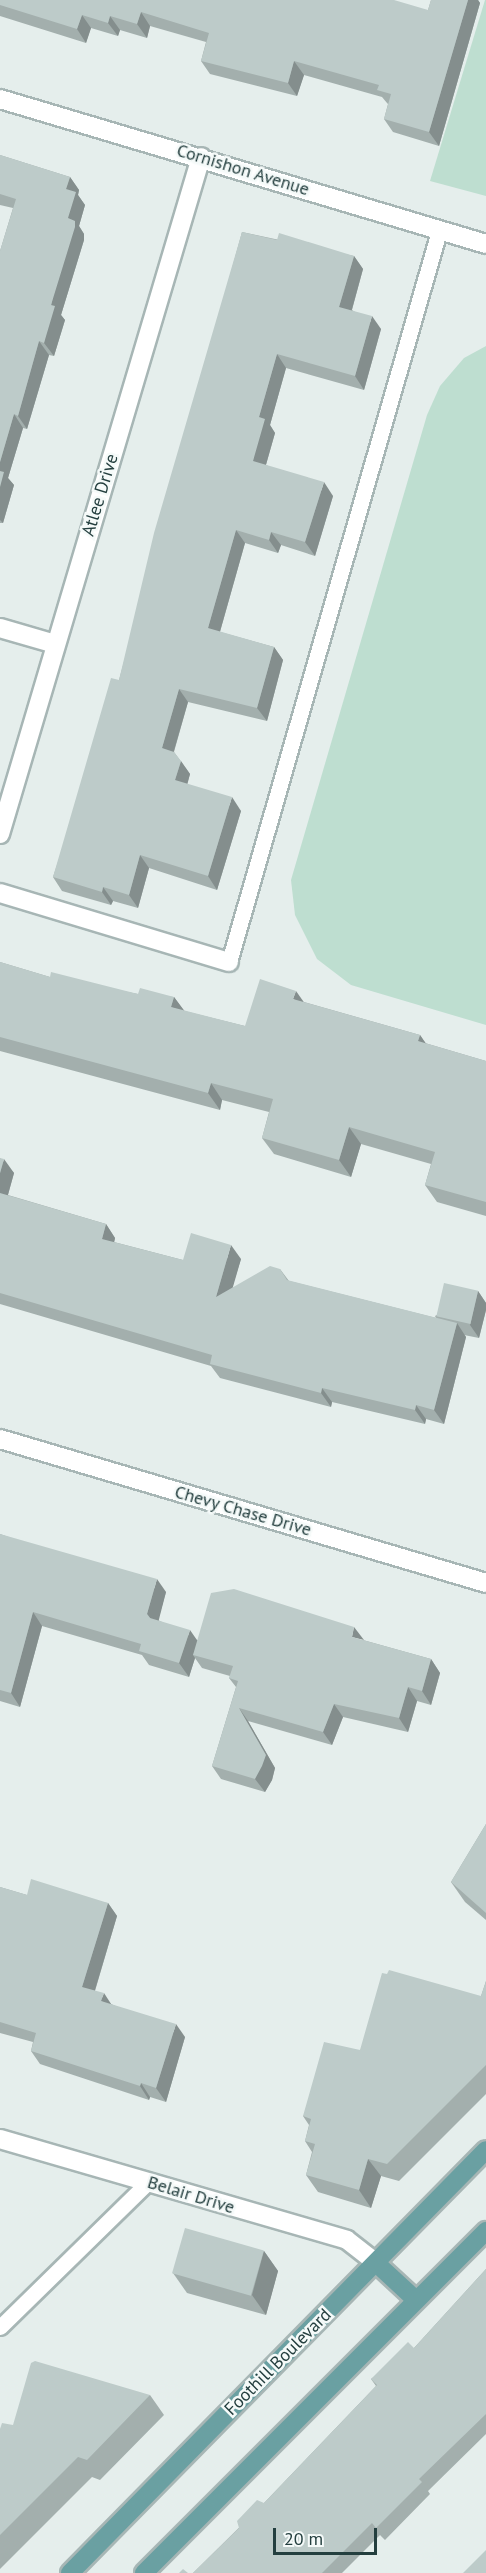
<!DOCTYPE html>
<style>
body{margin:0}
#map{position:relative;width:486px;height:2573px;overflow:hidden;background:#e5eeec;font-family:"PT Sans",sans-serif}
div>[style]{position:absolute}
[style*='--x']{left:calc(var(--x)*1px);top:calc(var(--y)*1px);width:calc(var(--w)*1px);rotate:calc(var(--a)*1deg)}
.green>*{inset:0;background:#beded0}
.roads{filter:drop-shadow(2px 0 #a7b6b5) drop-shadow(-2px 0 #a7b6b5) drop-shadow(0 2px #a7b6b5) drop-shadow(0 -2px #a7b6b5)}
.service>*{height:15px;margin:-7.5px;padding:0 7.5px;transform-origin:7.5px;border-radius:7.5px;background:#fff}
.minor>*{height:18px;margin:-9px;padding:0 9px;transform-origin:9px;border-radius:9px;background:#fff}
.tertiary>*{height:18px;margin:-9px;padding:0 9px;transform-origin:9px;border-radius:9px;background:#fff}
.secondary>*{height:18px;margin:-9px;padding:0 9px;transform-origin:9px;border-radius:9px;background:#fff}
.primary>*{height:18px;margin:-9px;padding:0 9px;transform-origin:9px;border-radius:9px;background:#6aa0a2}
.wall>*{inset:0;background:#a3afad}
.shaded-wall>*{inset:0;background:#848e8d}
.building>*{inset:0;background:#bdcbc9;transform-origin:0 0}
span{translate:-50% -50%;white-space:nowrap;text-align:center;line-height:1.15;-webkit-text-stroke:5px #f5faf9;paint-order:stroke}
.street-label{font-size:18px;color:#243f3f}
.scale{position:absolute;left:273px;top:2528px;width:104px;height:27px;box-sizing:border-box;border:3px solid #243f3f;border-top:0;padding-left:8px;font-size:18px;line-height:21px;white-space:nowrap;color:#243f3f;-webkit-text-stroke:4px #f5faf9;paint-order:stroke}
</style>
<div id="map">
<div class="green">
<i style="clip-path:polygon(485px 0,486px 0,486px 196px,430px 181px)"></i>
<i style="clip-path:polygon(486px 346px,486px 1025px,351px 985px,317px 959px,295px 915px,291px 880px,427px 415px,440px 386px,464px 358px)"></i>
</div>
<div class="roads">
<div class="service">
<i style="--x:229;--y:962;--w:761;--a:-73.97"></i>
<i style="--x:0;--y:2327;--w:207;--a:-44.4"></i>
</div>
<div class="minor">
<i style="--x:0;--y:628;--w:57;--a:16.2"></i>
<i style="--x:0;--y:834;--w:706;--a:-73.46"></i>
<i style="--x:0;--y:893;--w:239;--a:16.8"></i>
<i style="--x:0;--y:2139;--w:361;--a:16.2"></i>
<i style="--x:347;--y:2240;--w:37;--a:38"></i>
</div>
<div class="tertiary">
<i style="--x:0;--y:99;--w:507;--a:16.61"></i>
</div>
<div class="secondary">
<i style="--x:0;--y:1439;--w:507;--a:16.5"></i>
</div>
<div class="primary">
<i style="--x:376;--y:2263;--w:54;--a:42.8"></i>
<i style="--x:70;--y:2573;--w:593;--a:-45.48"></i>
<i style="--x:144;--y:2573;--w:484;--a:-45"></i>
</div>
</div>
<div class="wall">
<i style="clip-path:polygon(0 0,428px 10px,431px 0,478px 0,480px 3px,439px 146px,393px 132px,384px 119px,388px 104px,387px 103px,382px 97px,304px 75px,297px 96px,210px 74px,201px 61px,206px 42px,150px 26px,147px 38px,120px 30px,118px 36px,91px 28px,86px 43px,0 16px)"></i>
<i style="clip-path:polygon(0 155px,70px 177px,79px 190px,78px 195px,85px 205px,79px 226px,84px 234px,84px 240px,61px 315px,65px 320px,54px 356px,49px 355px,27px 429px,23px 428px,8px 478px,14px 485px,3px 523px,0 523px,0 251px,13px 208px,0 205px)"></i>
<i style="clip-path:polygon(242px 232px,354px 256px,363px 269px,352px 310px,381px 329px,364px 390px,286px 368px,270px 425px,275px 433px,266px 465px,333px 496px,315px 556px,281px 545px,278px 553px,245px 543px,220px 632px,274px 647px,283px 660px,267px 721px,188px 702px,174px 752px,190px 774px,187px 784px,241px 811px,217px 890px,149px 868px,138px 908px,113px 901px,111px 905px,62px 891px,53px 877px,119px 680px)"></i>
<i style="clip-path:polygon(0 962px,50px 977px,138px 994px,174px 997px,184px 1011px,245px 1026px,304px 1002px,420px 1035px,425px 1043px,486px 1061px,486px 1216px,437px 1202px,425px 1185px,431px 1164px,361px 1144px,351px 1177px,274px 1154px,262px 1138px,269px 1112px,222px 1100px,220px 1110px,0 1051px)"></i>
<i style="clip-path:polygon(0 1158px,14px 1173px,8px 1195px,106px 1224px,115px 1238px,114px 1242px,183px 1260px,241px 1259px,232px 1288px,280px 1269px,289px 1281px,436px 1318px,435px 1316px,478px 1291px,486px 1303px,486px 1310px,479px 1338px,464px 1335px,466px 1337px,444px 1424px,426px 1419px,425px 1424px,332px 1402px,331px 1407px,220px 1378px,211px 1366px,0 1304px)"></i>
<i style="clip-path:polygon(0 1534px,166px 1592px,158px 1620px,197px 1640px,363px 1640px,431px 1659px,440px 1673px,431px 1705px,417px 1701px,408px 1732px,343px 1717px,332px 1745px,248px 1721px,275px 1768px,272px 1780px,265px 1792px,221px 1779px,212px 1766px,236px 1687px,229px 1678px,230px 1676px,202px 1668px,195px 1658px,189px 1677px,149px 1665px,142px 1655px,42px 1626px,20px 1707px,0 1701px)"></i>
<i style="clip-path:polygon(486px 1824px,486px 1920px,465px 1902px,451px 1882px)"></i>
<i style="clip-path:polygon(0 1887px,27px 1895px,108px 1903px,117px 1916px,95px 1991px,111px 2004px,185px 2037px,166px 2102px,150px 2097px,149px 2100px,40px 2064px,31px 2051px,33px 2042px,0 2033px)"></i>
<i style="clip-path:polygon(486px 1981px,486px 2094px,399px 2181px,381px 2176px,371px 2208px,318px 2192px,306px 2175px,312px 2152px,305px 2141px,309px 2125px,303px 2116px,360px 2050px,481px 1996px)"></i>
<i style="clip-path:polygon(264px 2251px,278px 2271px,266px 2315px,187px 2293px,173px 2273px)"></i>
<i style="clip-path:polygon(486px 2269px,486px 2434px,428px 2491px,430px 2494px,385px 2540px,380px 2535px,342px 2573px,193px 2573px,264px 2503px,376px 2386px,371px 2379px,414px 2348px)"></i>
<i style="clip-path:polygon(150px 2395px,164px 2415px,100px 2480px,92px 2477px,0 2569px,0 2429px)"></i>
</div>
<div class="shaded-wall">
<i style="clip-path:polygon(468px 0,478px 0,480px 3px,439px 146px,429px 132px)"></i>
<i style="clip-path:polygon(141px 12px,150px 26px,147px 38px,137px 24px)"></i>
<i style="clip-path:polygon(82px 15px,91px 28px,86px 43px,77px 29px)"></i>
<i style="clip-path:polygon(110px 16px,120px 30px,118px 36px,108px 23px)"></i>
<i style="clip-path:polygon(294px 61px,304px 75px,297px 96px,288px 83px)"></i>
<i style="clip-path:polygon(70px 177px,79px 190px,78px 195px,85px 205px,79px 226px,84px 234px,84px 240px,61px 315px,65px 320px,54px 356px,44px 343px,68px 218px,66px 189px)"></i>
<i style="clip-path:polygon(354px 256px,363px 269px,349px 320px,339px 307px)"></i>
<i style="clip-path:polygon(372px 316px,381px 329px,364px 390px,355px 376px)"></i>
<i style="clip-path:polygon(39px 341px,49px 355px,27px 429px,18px 416px)"></i>
<i style="clip-path:polygon(277px 354px,286px 368px,270px 425px,275px 433px,263px 475px,253px 461px,259px 417px)"></i>
<i style="clip-path:polygon(14px 414px,23px 428px,8px 478px,14px 485px,3px 523px,0 520px,0 462px)"></i>
<i style="clip-path:polygon(324px 482px,333px 496px,315px 556px,305px 542px)"></i>
<i style="clip-path:polygon(236px 530px,245px 543px,217px 642px,208px 628px)"></i>
<i style="clip-path:polygon(271px 532px,281px 545px,278px 553px,269px 540px)"></i>
<i style="clip-path:polygon(274px 647px,283px 660px,267px 721px,257px 708px)"></i>
<i style="clip-path:polygon(179px 689px,188px 702px,171px 761px,162px 748px)"></i>
<i style="clip-path:polygon(181px 761px,190px 774px,185px 793px,175px 780px)"></i>
<i style="clip-path:polygon(232px 797px,241px 811px,217px 890px,208px 876px)"></i>
<i style="clip-path:polygon(140px 855px,149px 868px,138px 908px,129px 895px)"></i>
<i style="clip-path:polygon(103px 887px,113px 901px,111px 905px,102px 892px)"></i>
<i style="clip-path:polygon(296px 991px,308px 1008px,293px 999px)"></i>
<i style="clip-path:polygon(174px 997px,186px 1013px,171px 1007px)"></i>
<i style="clip-path:polygon(420px 1035px,432px 1052px,418px 1041px)"></i>
<i style="clip-path:polygon(211px 1083px,222px 1100px,220px 1110px,208px 1093px)"></i>
<i style="clip-path:polygon(349px 1127px,361px 1144px,351px 1177px,339px 1160px)"></i>
<i style="clip-path:polygon(4px 1159px,14px 1173px,5px 1205px,0 1198px,0 1173px)"></i>
<i style="clip-path:polygon(106px 1224px,115px 1238px,112px 1253px,102px 1239px)"></i>
<i style="clip-path:polygon(231px 1245px,241px 1259px,226px 1311px,216px 1297px)"></i>
<i style="clip-path:polygon(478px 1291px,486px 1303px,486px 1310px,479px 1338px,470px 1325px)"></i>
<i style="clip-path:polygon(457px 1323px,466px 1337px,444px 1424px,434px 1410px)"></i>
<i style="clip-path:polygon(322px 1388px,332px 1402px,331px 1407px,321px 1393px)"></i>
<i style="clip-path:polygon(416px 1405px,426px 1419px,425px 1424px,415px 1410px)"></i>
<i style="clip-path:polygon(157px 1579px,166px 1592px,157px 1627px,147px 1614px)"></i>
<i style="clip-path:polygon(33px 1612px,42px 1626px,20px 1707px,11px 1693px)"></i>
<i style="clip-path:polygon(354px 1627px,364px 1640px,352px 1637px)"></i>
<i style="clip-path:polygon(190px 1630px,199px 1643px,193px 1655px,195px 1658px,189px 1677px,179px 1663px)"></i>
<i style="clip-path:polygon(431px 1659px,440px 1673px,431px 1705px,422px 1691px)"></i>
<i style="clip-path:polygon(408px 1687px,417px 1701px,408px 1732px,399px 1718px)"></i>
<i style="clip-path:polygon(334px 1704px,343px 1717px,332px 1745px,323px 1732px)"></i>
<i style="clip-path:polygon(239px 1708px,248px 1721px,275px 1768px,272px 1780px,265px 1792px,255px 1779px)"></i>
<i style="clip-path:polygon(108px 1903px,117px 1916px,92px 2000px,82px 1987px)"></i>
<i style="clip-path:polygon(104px 1993px,113px 2007px,101px 2001px)"></i>
<i style="clip-path:polygon(176px 2024px,185px 2037px,166px 2102px,156px 2088px)"></i>
<i style="clip-path:polygon(141px 2083px,150px 2097px,149px 2100px,140px 2086px)"></i>
<i style="clip-path:polygon(368px 2159px,381px 2176px,371px 2208px,359px 2190px)"></i>
<i style="clip-path:polygon(264px 2251px,278px 2271px,266px 2315px,252px 2295px)"></i>
</div>
<div class="building">
<i style="clip-path:polygon(0 0,394px 0,428px 10px,431px 0,468px 0,429px 132px,384px 119px,391px 94px,377px 90px,379px 85px,294px 61px,288px 83px,201px 61px,209px 33px,141px 12px,137px 24px,110px 16px,108px 23px,82px 15px,77px 29px,0 5px)"></i>
<i style="clip-path:polygon(0 155px,70px 177px,66px 189px,76px 192px,68px 218px,75px 221px,75px 227px,51px 305px,55px 306px,44px 343px,39px 341px,18px 416px,14px 414px,0 462px,0 251px,16px 199px,0 194px)"></i>
<i style="clip-path:polygon(242px 232px,277px 240px,279px 233px,354px 256px,339px 307px,372px 316px,355px 376px,277px 354px,259px 417px,265px 419px,253px 461px,324px 482px,305px 542px,271px 532px,269px 540px,236px 530px,208px 628px,274px 647px,257px 708px,179px 689px,162px 748px,174px 752px,181px 761px,175px 780px,232px 797px,208px 876px,140px 855px,129px 895px,103px 887px,102px 892px,53px 877px,111px 678px,119px 680px,154px 533px)"></i>
<i style="clip-path:polygon(0 471px,4px 472px,0 487px)"></i>
<i style="clip-path:polygon(0 962px,50px 977px,51px 972px,138px 994px,140px 988px,174px 997px,171px 1007px,245px 1026px,260px 979px,296px 991px,293px 999px,420px 1035px,418px 1041px,486px 1061px,486px 1202px,425px 1185px,435px 1152px,349px 1127px,339px 1160px,262px 1138px,273px 1099px,211px 1083px,208px 1093px,0 1037px)"></i>
<i style="clip-path:polygon(0 1158px,4px 1159px,0 1173px)"></i>
<i style="clip-path:polygon(0 1193px,106px 1224px,102px 1239px,183px 1260px,191px 1233px,231px 1245px,216px 1297px,270px 1266px,280px 1269px,287px 1280px,457px 1323px,434px 1410px,416px 1405px,415px 1410px,322px 1388px,321px 1393px,210px 1364px,212px 1355px,0 1293px)"></i>
<i style="left:444px;top:1283px;width:35px;height:34px;rotate:13deg"></i>
<i style="clip-path:polygon(0 1534px,157px 1579px,147px 1614px,150px 1618px,190px 1630px,179px 1663px,139px 1651px,141px 1644px,33px 1612px,11px 1693px,0 1690px)"></i>
<i style="clip-path:polygon(234px 1589px,354px 1627px,352px 1637px,431px 1659px,422px 1691px,408px 1687px,399px 1718px,334px 1704px,323px 1732px,239px 1708px,266px 1755px,262px 1766px,255px 1779px,212px 1766px,238px 1681px,229px 1678px,233px 1666px,193px 1655px,211px 1593px)"></i>
<i style="clip-path:polygon(486px 1824px,486px 1913px,451px 1882px)"></i>
<i style="clip-path:polygon(31px 1879px,108px 1903px,82px 1987px,104px 1993px,101px 2001px,176px 2024px,156px 2088px,141px 2083px,140px 2086px,31px 2051px,36px 2033px,0 2022px,0 1887px,27px 1895px)"></i>
<i style="clip-path:polygon(389px 1970px,481px 1996px,486px 1981px,486px 2065px,387px 2164px,368px 2159px,359px 2190px,306px 2175px,315px 2144px,305px 2141px,311px 2119px,303px 2116px,324px 2042px,360px 2050px,382px 1973px,387px 1974px)"></i>
<i style="left:185px;top:2228px;width:82px;height:47px;rotate:16deg"></i>
<i style="clip-path:polygon(486px 2269px,486px 2414px,419px 2479px,422px 2482px,376px 2528px,372px 2523px,322px 2573px,193px 2573px,239px 2528px,237px 2521px,257px 2500px,264px 2503px,377px 2385px,371px 2379px,408px 2342px,414px 2348px)"></i>
<i style="clip-path:polygon(35px 2361px,150px 2395px,87px 2460px,78px 2457px,0 2535px,0 2429px,2px 2423px,13px 2425px,31px 2363px)"></i>
<i style="clip-path:polygon(486px 2550px,486px 2573px,463px 2573px)"></i>
<i style="clip-path:polygon(183px 2569px,188px 2573px,179px 2573px)"></i>
</div>
<div class="street-label">
<span style="left:243px;top:170px;rotate:17deg">Cornishon Avenue</span>
<span style="left:100px;top:495px;rotate:-73deg">Atlee Drive</span>
<span style="left:243px;top:1511px;rotate:16deg">Chevy Chase Drive</span>
<span style="left:191px;top:2195px;rotate:17deg">Belair Drive</span>
<span style="left:278px;top:2362px;rotate:-45deg">Foothill Boulevard</span>
</div>
<div class="scale">20 m</div>
</div>
